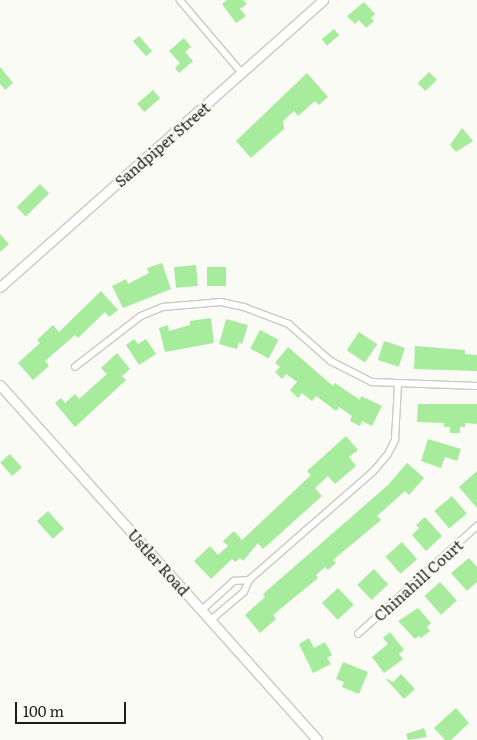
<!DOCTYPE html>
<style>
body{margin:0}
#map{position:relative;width:477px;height:740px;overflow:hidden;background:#fafbf5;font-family:Literata,serif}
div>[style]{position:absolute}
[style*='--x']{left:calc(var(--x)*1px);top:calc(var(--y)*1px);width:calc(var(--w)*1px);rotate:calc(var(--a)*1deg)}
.building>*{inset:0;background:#a7eb9d;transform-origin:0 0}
.roads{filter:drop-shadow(1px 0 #c9cac5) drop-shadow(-1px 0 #c9cac5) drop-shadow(0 1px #c9cac5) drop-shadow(0 -1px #c9cac5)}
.street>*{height:5.5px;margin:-2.75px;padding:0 2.75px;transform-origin:2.75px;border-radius:2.75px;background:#fff}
.secondary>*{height:9px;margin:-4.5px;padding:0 4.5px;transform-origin:4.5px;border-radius:4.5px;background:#fff}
span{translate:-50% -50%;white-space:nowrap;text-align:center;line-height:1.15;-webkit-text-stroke:5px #fafbf5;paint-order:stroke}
.street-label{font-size:15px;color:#1d1d1b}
.scale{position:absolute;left:15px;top:702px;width:111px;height:22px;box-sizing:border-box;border:2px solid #1d1d1b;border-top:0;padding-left:6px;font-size:15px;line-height:18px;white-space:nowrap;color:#1d1d1b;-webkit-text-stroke:4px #fafbf5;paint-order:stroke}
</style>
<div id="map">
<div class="building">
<i style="clip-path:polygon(227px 0,243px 0,247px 4px,240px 9px,246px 16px,236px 23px,222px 4px)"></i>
<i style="clip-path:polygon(364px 2px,375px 14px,371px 18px,374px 21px,366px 28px,359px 20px,355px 24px,347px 16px)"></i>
<i style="left:334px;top:29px;width:8px;height:16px;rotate:50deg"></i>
<i style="left:139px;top:36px;width:20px;height:8px;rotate:49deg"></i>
<i style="clip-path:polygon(184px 38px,191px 47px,185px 52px,193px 61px,179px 73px,175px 68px,180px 63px,169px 51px)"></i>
<i style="clip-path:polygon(0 67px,13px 83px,5px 90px,0 84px)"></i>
<i style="left:429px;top:72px;width:11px;height:16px;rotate:45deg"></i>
<i style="clip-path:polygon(307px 73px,328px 97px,319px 105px,315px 101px,298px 116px,294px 111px,283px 121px,284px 129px,251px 158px,236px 141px)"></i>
<i style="left:153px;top:90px;width:11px;height:21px;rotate:49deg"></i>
<i style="clip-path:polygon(462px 128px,473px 141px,456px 152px,450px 145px)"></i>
<i style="left:40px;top:184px;width:13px;height:33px;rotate:45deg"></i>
<i style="clip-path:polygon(0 234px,9px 244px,0 252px)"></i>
<i style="clip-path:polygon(162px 263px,171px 289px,123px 308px,112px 286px,126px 279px,128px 284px,149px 273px,147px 268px)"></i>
<i style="left:196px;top:265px;width:21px;height:22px;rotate:85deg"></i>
<i style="left:207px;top:267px;width:19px;height:19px"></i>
<i style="clip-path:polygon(101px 291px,118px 310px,109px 317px,105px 312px,78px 338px,75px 335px,45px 361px,49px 366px,33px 380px,18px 363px,40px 343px,37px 340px,53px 325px,59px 332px)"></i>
<i style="clip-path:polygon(211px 318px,214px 343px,165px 352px,159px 328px,168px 325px,169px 331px,190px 325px,190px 321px)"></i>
<i style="clip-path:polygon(226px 319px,248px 325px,242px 344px,239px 342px,237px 349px,219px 344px)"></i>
<i style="left:260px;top:330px;width:21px;height:21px;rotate:28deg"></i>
<i style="left:359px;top:332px;width:22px;height:22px;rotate:34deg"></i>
<i style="clip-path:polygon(134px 339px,138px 344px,146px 339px,156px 354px,139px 365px,126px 345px)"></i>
<i style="left:384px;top:341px;width:22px;height:20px;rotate:18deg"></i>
<i style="clip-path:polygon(415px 346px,465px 350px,465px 354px,477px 355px,477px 371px,414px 369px)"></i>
<i style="clip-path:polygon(288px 347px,333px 386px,335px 383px,360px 400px,361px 396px,382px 406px,372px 426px,362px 421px,360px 426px,350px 421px,352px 416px,339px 407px,336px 411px,316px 396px,312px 401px,302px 393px,298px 398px,290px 390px,297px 382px,286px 374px,282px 379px,275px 372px,280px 367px,275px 363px)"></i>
<i style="clip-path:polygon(117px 353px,130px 369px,122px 376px,126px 380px,75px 427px,55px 403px,61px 398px,65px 403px,75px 394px,79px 399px,107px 374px,101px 368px)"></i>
<i style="clip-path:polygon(418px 404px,477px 404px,477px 424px,465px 423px,465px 427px,460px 427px,460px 433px,450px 433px,450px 427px,444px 427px,444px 423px,417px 422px)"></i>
<i style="clip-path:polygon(346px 436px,358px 450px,349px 457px,356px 466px,335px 484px,328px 476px,315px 488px,322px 496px,263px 549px,258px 543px,243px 561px,240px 558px,235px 562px,232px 559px,211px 579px,194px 561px,210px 546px,218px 555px,228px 546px,223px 541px,234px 531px,242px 540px,311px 475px,307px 471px)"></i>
<i style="clip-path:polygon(428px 439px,461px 449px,457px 461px,445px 457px,441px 468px,421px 461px)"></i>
<i style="left:10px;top:454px;width:18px;height:13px;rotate:49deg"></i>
<i style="clip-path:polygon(407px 463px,424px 478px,409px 495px,405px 491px,377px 516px,381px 520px,333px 560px,336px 563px,328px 570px,325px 567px,316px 575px,318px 578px,273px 615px,276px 619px,260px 633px,245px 615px,265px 597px,263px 594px,388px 485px)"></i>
<i style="clip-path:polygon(477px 471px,477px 508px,459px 487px)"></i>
<i style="left:452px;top:496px;width:23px;height:23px;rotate:50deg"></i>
<i style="left:48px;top:511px;width:24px;height:15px;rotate:48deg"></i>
<i style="clip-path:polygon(425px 517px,442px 536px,426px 551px,412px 535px,419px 528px,416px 525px)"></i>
<i style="left:402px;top:542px;width:23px;height:22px;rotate:49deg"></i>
<i style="clip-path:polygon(469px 558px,477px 567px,477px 582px,467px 591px,451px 573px)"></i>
<i style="left:374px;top:569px;width:21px;height:23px;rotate:47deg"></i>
<i style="left:440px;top:582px;width:25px;height:21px;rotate:48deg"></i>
<i style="left:338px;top:588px;width:23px;height:22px;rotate:47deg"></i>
<i style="clip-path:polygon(418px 608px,431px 623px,427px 627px,430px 631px,421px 638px,419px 636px,415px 639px,398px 621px)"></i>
<i style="clip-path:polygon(390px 632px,404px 650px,399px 654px,403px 659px,384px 673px,372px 657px,388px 644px,383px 638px)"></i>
<i style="clip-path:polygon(309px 638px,314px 648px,325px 642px,332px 655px,327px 658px,331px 664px,313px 673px,299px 644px)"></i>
<i style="clip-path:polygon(343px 662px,368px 672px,359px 694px,342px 687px,344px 682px,336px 679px)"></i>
<i style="clip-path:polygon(401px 674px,415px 689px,404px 699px,385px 678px,393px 682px)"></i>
<i style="clip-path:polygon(456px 708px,469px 723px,451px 740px,445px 740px,434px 728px)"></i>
<i style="clip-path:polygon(424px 728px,427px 737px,408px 740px,406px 734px)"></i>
</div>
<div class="roads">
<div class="street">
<i style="--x:180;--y:0;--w:97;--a:49.6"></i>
<i style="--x:75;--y:367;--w:83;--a:-37.7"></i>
<i style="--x:141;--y:316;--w:24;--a:-22"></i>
<i style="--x:163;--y:307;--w:58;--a:-4.9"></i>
<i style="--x:221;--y:302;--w:24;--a:12"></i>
<i style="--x:244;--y:307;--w:48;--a:20.7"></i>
<i style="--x:289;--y:324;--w:56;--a:41.4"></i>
<i style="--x:331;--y:361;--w:46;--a:27.1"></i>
<i style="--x:372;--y:382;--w:105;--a:2.2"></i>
<i style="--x:202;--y:610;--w:43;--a:-42.2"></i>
<i style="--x:234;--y:581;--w:15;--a:-4"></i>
<i style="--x:211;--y:620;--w:43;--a:-40.3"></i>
<i style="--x:244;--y:592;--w:13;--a:-67"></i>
<i style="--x:249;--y:580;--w:164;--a:-41.1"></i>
<i style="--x:373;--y:472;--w:23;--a:-50"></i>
<i style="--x:388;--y:454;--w:16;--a:-63"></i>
<i style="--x:395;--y:440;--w:55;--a:-86.9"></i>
<i style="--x:358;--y:634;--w:161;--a:-42.2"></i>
</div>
<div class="secondary">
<i style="--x:0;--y:287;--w:432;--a:-41.6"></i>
<i style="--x:0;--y:385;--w:476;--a:48.2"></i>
</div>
</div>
<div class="street-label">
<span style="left:162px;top:144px;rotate:-41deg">Sandpiper Street</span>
<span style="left:159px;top:562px;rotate:48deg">Ustler Road</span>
<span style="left:418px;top:580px;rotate:-42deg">Chinahill Court</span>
</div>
<div class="scale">100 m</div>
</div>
